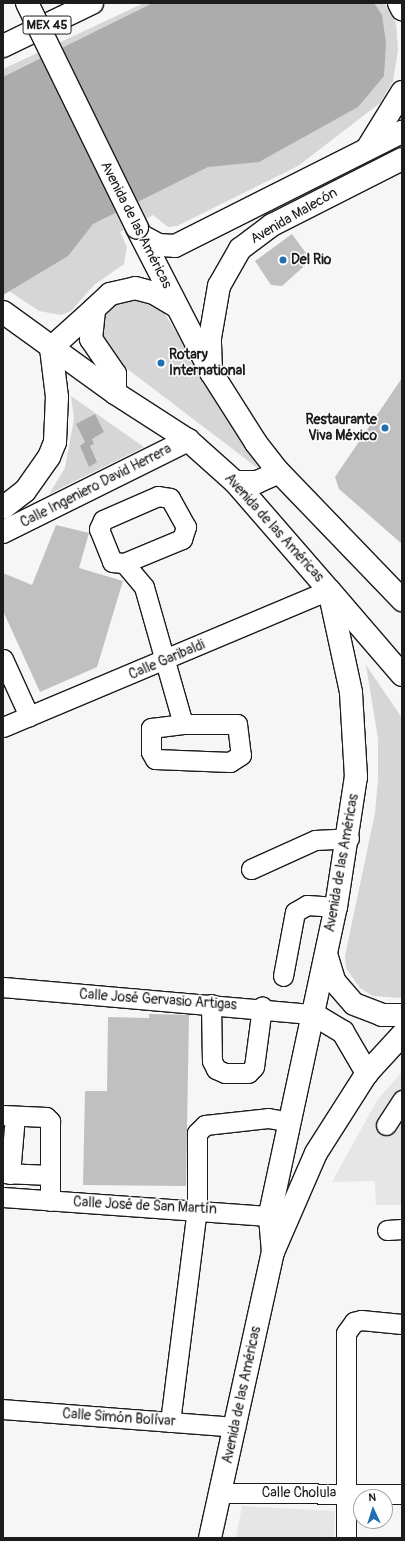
<!DOCTYPE html>
<meta charset="utf-8">
<style>
body{margin:0}
#map{position:relative;width:405px;height:1541px;overflow:hidden;background:#f6f6f6;font-family:Pangolin,sans-serif}
div>[style]{position:absolute}
[style*='--x']{left:calc(var(--x)*1px);top:calc(var(--y)*1px);width:calc(var(--w)*1px);rotate:calc(var(--a)*1deg)}
.built>*{inset:0;background:#e6e6e6}
.green>*{inset:0;background:#d6d6d6}
.water>*{inset:0;background:#acacac}
.building>*{inset:0;background:#c0c0c0}
.roads{filter:drop-shadow(1px 0 #1c1c1c) drop-shadow(-1px 0 #1c1c1c) drop-shadow(0 1px #1c1c1c) drop-shadow(0 -1px #1c1c1c)}
.minor>*{height:19px;margin:-9.5px;padding:0 9.5px;transform-origin:9.5px;border-radius:9.5px;background:#fff}
.major>*{height:22px;margin:-11px;padding:0 11px;transform-origin:11px;border-radius:11px;background:#fff}
.highway>*{height:22px;margin:-11px;padding:0 11px;transform-origin:11px;border-radius:11px;background:#fff}
.bridges{filter:drop-shadow(1px 0 #1c1c1c) drop-shadow(-1px 0 #1c1c1c) drop-shadow(0 1px #1c1c1c) drop-shadow(0 -1px #1c1c1c)}
.highway-bridge>*{height:22px;margin:-11px;padding:0 11px;transform-origin:11px;border-radius:11px;background:#fff}
.dots>*{width:11px;height:11px;translate:-50% -50%;box-sizing:border-box;border:2px solid #fff;border-radius:50%}
span{translate:-50% -50%;white-space:nowrap;text-align:center;line-height:1.15;-webkit-text-stroke:3px #fff;paint-order:stroke}
.shield-label span{padding:1px 3px;background:#fff;border:1px solid;border-radius:3px;-webkit-text-stroke-width:0}
.shield-label{font-size:13px;color:#1c1c1c;font-weight:700}
.street-label{font-size:14px;color:#1c1c1c}
.poi-label{font-size:14px;color:#1c1c1c;font-weight:700}
.left{translate:0 -50%;text-align:left}
.right{translate:-100% -50%;text-align:right}
.frame{position:absolute;inset:0;border:4px solid #1c1c1c;pointer-events:none}
.north{position:absolute;left:353px;top:1489px;width:40px;height:40px;box-sizing:border-box;background:#fff;border:1px solid #a4a4a4;border-radius:50%;rotate:356deg;font-size:11px;font-weight:700;line-height:16px;text-align:center;color:#1c1c1c}
.north::after{content:'';display:block;margin:auto;width:14px;height:18px;background:#1f6fb2;clip-path:polygon(50% 0,100% 100%,50% 72%,0 100%)}
</style>
<div id="map">
<div class="built">
<i style="clip-path:polygon(402px 1072px,402px 1205px,376px 1205px,375px 1181px,332px 1182px,377px 1100px)"></i>
<i style="clip-path:polygon(242px 1506px,335px 1511px,334px 1538px,236px 1538px)"></i>
</div>
<div class="green">
<i style="clip-path:polygon(144px 3px,385px 3px,396px 23px,398px 50px,393px 81px,380px 103px,298px 166px,177px 226px,168px 227px,153px 215px,120px 232px,127px 247px,124px 264px,94px 285px,71px 311px,61px 315px,39px 311px,3px 287px,3px 69px)"></i>
<i style="clip-path:polygon(127px 297px,153px 303px,165px 314px,259px 469px,105px 352px,99px 322px,113px 302px)"></i>
<i style="clip-path:polygon(71px 396px,144px 447px,49px 494px,65px 468px,74px 419px)"></i>
<i style="clip-path:polygon(366px 665px,402px 718px,402px 997px,399px 998px,373px 996px,360px 988px,346px 968px,345px 956px,375px 813px,378px 780px,378px 739px)"></i>
</div>
<div class="water">
<i style="clip-path:polygon(153px 3px,374px 3px,382px 15px,386px 43px,384px 76px,358px 107px,259px 162px,208px 167px,93px 224px,68px 256px,3px 295px,3px 77px)"></i>
<i style="clip-path:polygon(95px 414px,104px 432px,92px 439px,94px 444px,90px 446px,97px 462px,89px 467px,80px 446px,85px 442px,76px 424px)"></i>
</div>
<div class="building">
<i style="clip-path:polygon(292px 234px,311px 260px,282px 286px,271px 285px,255px 261px)"></i>
<i style="clip-path:polygon(402px 378px,402px 544px,339px 489px,335px 477px)"></i>
<i style="clip-path:polygon(56px 525px,89px 533px,79px 568px,123px 581px,97px 667px,40px 692px,3px 611px,3px 573px,32px 585px)"></i>
<i style="clip-path:polygon(149px 1014px,189px 1015px,186px 1186px,83px 1185px,85px 1091px,107px 1091px,108px 1017px,149px 1018px)"></i>
</div>
<div class="roads">
<div class="minor">
<i style="--x:124;--y:563;--w:63;--a:-22.5"></i>
<i style="--x:182;--y:539;--w:13;--a:-72"></i>
<i style="--x:186;--y:527;--w:33;--a:-119"></i>
<i style="--x:170;--y:498;--w:12;--a:-171"></i>
<i style="--x:158;--y:496;--w:60;--a:156.4"></i>
<i style="--x:103;--y:520;--w:10;--a:114"></i>
<i style="--x:99;--y:529;--w:35;--a:68"></i>
<i style="--x:112;--y:562;--w:12;--a:5"></i>
<i style="--x:124;--y:563;--w:31;--a:50"></i>
<i style="--x:144;--y:587;--w:142;--a:74.1"></i>
<i style="--x:183;--y:724;--w:54;--a:0"></i>
<i style="--x:237;--y:724;--w:31;--a:83"></i>
<i style="--x:241;--y:755;--w:13;--a:148"></i>
<i style="--x:230;--y:762;--w:75;--a:-177.7"></i>
<i style="--x:155;--y:759;--w:8;--a:-120"></i>
<i style="--x:151;--y:752;--w:24;--a:-90"></i>
<i style="--x:151;--y:728;--w:32;--a:-7"></i>
<i style="--x:3;--y:659;--w:63;--a:65.5"></i>
<i style="--x:3;--y:727;--w:354;--a:-22.8"></i>
<i style="--x:251;--y:869;--w:70;--a:-24.4"></i>
<i style="--x:315;--y:840;--w:34;--a:-3"></i>
<i style="--x:283;--y:976;--w:65;--a:-79.4"></i>
<i style="--x:295;--y:912;--w:14;--a:-30"></i>
<i style="--x:307;--y:905;--w:29;--a:4"></i>
<i style="--x:3;--y:987;--w:311;--a:5"></i>
<i style="--x:211;--y:1004;--w:57;--a:89"></i>
<i style="--x:212;--y:1061;--w:9;--a:63"></i>
<i style="--x:216;--y:1069;--w:10;--a:24"></i>
<i style="--x:225;--y:1073;--w:23;--a:0"></i>
<i style="--x:248;--y:1073;--w:8;--a:-45"></i>
<i style="--x:254;--y:1067;--w:61;--a:-82.4"></i>
<i style="--x:3;--y:1115;--w:43;--a:2.7"></i>
<i style="--x:46;--y:1117;--w:6;--a:45"></i>
<i style="--x:50;--y:1121;--w:80;--a:90"></i>
<i style="--x:386;--y:1125;--w:30;--a:-57"></i>
<i style="--x:3;--y:1173;--w:47;--a:2.4"></i>
<i style="--x:10;--y:1174;--w:58;--a:-85.1"></i>
<i style="--x:3;--y:1197;--w:283;--a:4.1"></i>
<i style="--x:387;--y:1230;--w:15;--a:-4"></i>
<i style="--x:3;--y:1409;--w:233;--a:4.4"></i>
<i style="--x:170;--y:1422;--w:216;--a:-82.8"></i>
<i style="--x:197;--y:1208;--w:75;--a:-90"></i>
<i style="--x:197;--y:1133;--w:11;--a:-45"></i>
<i style="--x:205;--y:1125;--w:63;--a:-6.3"></i>
<i style="--x:268;--y:1118;--w:22;--a:10"></i>
<i style="--x:220;--y:1493;--w:182;--a:0.3"></i>
<i style="--x:346;--y:1538;--w:205;--a:-90"></i>
<i style="--x:346;--y:1333;--w:14;--a:-54"></i>
<i style="--x:354;--y:1322;--w:7;--a:-16"></i>
<i style="--x:361;--y:1320;--w:41;--a:5.6"></i>
</div>
<div class="major">
<i style="--x:399;--y:3;--w:7;--a:63"></i>
<i style="--x:3;--y:46;--w:99;--a:-25.8"></i>
<i style="--x:367;--y:149;--w:67;--a:-58.4"></i>
<i style="--x:142;--y:236;--w:18;--a:29"></i>
<i style="--x:158;--y:245;--w:17;--a:3"></i>
<i style="--x:175;--y:246;--w:254;--a:-26.7"></i>
<i style="--x:211;--y:372;--w:34;--a:-92"></i>
<i style="--x:210;--y:338;--w:53;--a:-80.2"></i>
<i style="--x:219;--y:286;--w:43;--a:-60.4"></i>
<i style="--x:240;--y:249;--w:40;--a:-37"></i>
<i style="--x:272;--y:225;--w:146;--a:-26.9"></i>
<i style="--x:3;--y:508;--w:28;--a:-38"></i>
<i style="--x:25;--y:491;--w:42;--a:-54.8"></i>
<i style="--x:49;--y:457;--w:16;--a:-68"></i>
<i style="--x:55;--y:442;--w:45;--a:-87.5"></i>
<i style="--x:57;--y:397;--w:49;--a:-97"></i>
<i style="--x:3;--y:532;--w:207;--a:-26.4"></i>
<i style="--x:329;--y:590;--w:112;--a:49.3"></i>
<i style="--x:326;--y:954;--w:28;--a:73"></i>
<i style="--x:334;--y:981;--w:30;--a:49"></i>
<i style="--x:354;--y:1004;--w:30;--a:21"></i>
<i style="--x:382;--y:1015;--w:20;--a:0"></i>
<i style="--x:313;--y:1014;--w:35;--a:31"></i>
<i style="--x:343;--y:1032;--w:48;--a:59.7"></i>
<i style="--x:273;--y:1252;--w:38;--a:-95"></i>
<i style="--x:270;--y:1214;--w:314;--a:-77.9"></i>
<i style="--x:336;--y:907;--w:132;--a:-81.3"></i>
<i style="--x:356;--y:777;--w:85;--a:-93.4"></i>
<i style="--x:351;--y:692;--w:104;--a:-102.2"></i>
<i style="--x:210;--y:1538;--w:293;--a:-77.6"></i>
<i style="--x:273;--y:1252;--w:108;--a:-66.5"></i>
<i style="--x:316;--y:1153;--w:95;--a:-57.5"></i>
<i style="--x:367;--y:1073;--w:52;--a:-47.4"></i>
</div>
<div class="highway">
<i style="--x:137;--y:228;--w:162;--a:62.8"></i>
<i style="--x:211;--y:372;--w:84;--a:57.6"></i>
<i style="--x:256;--y:443;--w:37;--a:52"></i>
<i style="--x:279;--y:472;--w:178;--a:46.1"></i>
<i style="--x:3;--y:312;--w:138;--a:35.9"></i>
<i style="--x:115;--y:393;--w:87;--a:32.8"></i>
<i style="--x:188;--y:440;--w:63;--a:41.8"></i>
<i style="--x:235;--y:482;--w:143;--a:49"></i>
<i style="--x:51;--y:348;--w:58;--a:-42.2"></i>
<i style="--x:115;--y:393;--w:19;--a:-90"></i>
<i style="--x:115;--y:374;--w:42;--a:-124.4"></i>
<i style="--x:91;--y:339;--w:30;--a:-84"></i>
<i style="--x:94;--y:309;--w:22;--a:-43"></i>
<i style="--x:110;--y:294;--w:26;--a:-13"></i>
<i style="--x:135;--y:288;--w:20;--a:15"></i>
<i style="--x:154;--y:293;--w:27;--a:31"></i>
<i style="--x:235;--y:482;--w:22;--a:0"></i>
<i style="--x:257;--y:482;--w:24;--a:-24"></i>
</div>
</div>
<div class="bridges">
<div class="highway-bridge">
<i style="--x:27;--y:3;--w:250;--a:63.9"></i>
</div>
</div>
<div class="dots">
<i style="left:283px;top:260px;background:#1f6fb2"></i>
<i style="left:161px;top:363px;background:#1f6fb2"></i>
<i style="left:385px;top:428px;background:#1f6fb2"></i>
</div>
<div class="shield-label">
<span style="left:47px;top:25px">MEX 45</span>
</div>
<div class="street-label">
<span style="left:294px;top:216px;rotate:-30deg">Avenida Malecón</span>
<span style="left:136px;top:225px;rotate:63deg">Avenida de las Américas</span>
<span style="left:96px;top:486px;rotate:-27deg">Calle Ingeniero David Herrera</span>
<span style="left:274px;top:528px;rotate:48deg">Avenida de las Américas</span>
<span style="left:167px;top:660px;rotate:-23deg">Calle Garibaldi</span>
<span style="left:342px;top:863px;rotate:-80deg">Avenida de las Américas</span>
<span style="left:158px;top:1000px;rotate:4deg">Calle José Gervasio Artigas</span>
<span style="left:145px;top:1206px;rotate:3deg">Calle José de San Martín</span>
<span style="left:242px;top:1395px;rotate:-78deg">Avenida de las Américas</span>
<span style="left:119px;top:1418px;rotate:4deg">Calle Simón Bolívar</span>
<span style="left:299px;top:1493px">Calle Cholula</span>
</div>
<div class="poi-label">
<span class="left" style="left:291px;top:260px">Del Rio</span>
<span class="left" style="left:169px;top:363px">Rotary<br>International</span>
<span class="right" style="left:377px;top:428px">Restaurante<br>Viva México</span>
</div>
<div class="frame"></div>
<div class="north">N</div>
</div>
